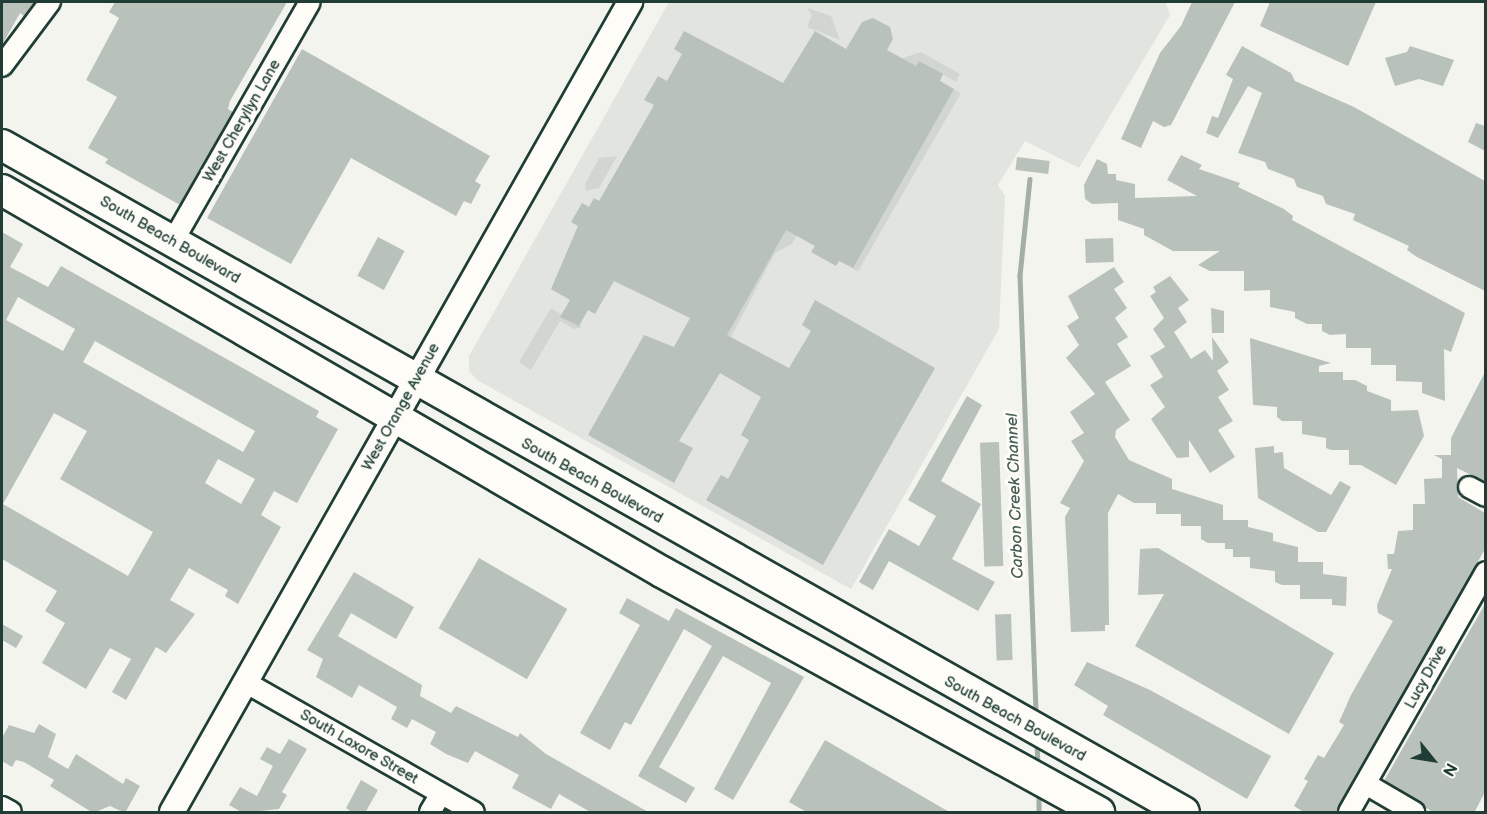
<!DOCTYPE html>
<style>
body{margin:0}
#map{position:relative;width:1487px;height:814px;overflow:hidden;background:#f4f4ef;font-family:"Balsamiq Sans",sans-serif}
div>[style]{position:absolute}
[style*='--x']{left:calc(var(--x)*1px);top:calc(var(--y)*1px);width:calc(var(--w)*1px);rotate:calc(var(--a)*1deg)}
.built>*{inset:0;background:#e2e5df}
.green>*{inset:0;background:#d1d6d1;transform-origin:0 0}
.stream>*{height:4.5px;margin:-2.25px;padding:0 2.25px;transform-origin:2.25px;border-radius:2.25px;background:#a3aea7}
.building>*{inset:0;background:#b9c1bb;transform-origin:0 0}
.roads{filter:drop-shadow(2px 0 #1f3d34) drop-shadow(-2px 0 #1f3d34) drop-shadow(0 2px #1f3d34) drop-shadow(0 -2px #1f3d34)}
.minor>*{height:20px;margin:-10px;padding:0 10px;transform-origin:10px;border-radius:10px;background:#fdfcf7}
.tertiary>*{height:24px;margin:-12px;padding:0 12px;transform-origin:12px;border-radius:12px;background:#fdfcf7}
.primary>*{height:30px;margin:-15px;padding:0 15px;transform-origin:15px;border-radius:15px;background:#fdfcf7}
span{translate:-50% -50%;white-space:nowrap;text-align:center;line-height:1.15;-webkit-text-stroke:6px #fdfcf7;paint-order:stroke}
.street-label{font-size:15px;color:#1f3d34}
.water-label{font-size:16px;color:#475f56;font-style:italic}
.frame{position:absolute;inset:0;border:3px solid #1f3d34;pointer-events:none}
.north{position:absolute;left:1403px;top:730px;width:60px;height:60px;-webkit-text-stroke:4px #fdfcf7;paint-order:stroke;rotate:120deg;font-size:16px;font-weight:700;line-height:24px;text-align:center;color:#1f3d34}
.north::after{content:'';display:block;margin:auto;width:21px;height:27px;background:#1f3d34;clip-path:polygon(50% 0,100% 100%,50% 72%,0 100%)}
</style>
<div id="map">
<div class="built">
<i style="clip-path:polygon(669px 2px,1166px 2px,1170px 15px,1079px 168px,1025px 141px,998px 185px,1005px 196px,999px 329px,851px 589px,477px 380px,469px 371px,469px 356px)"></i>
</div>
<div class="green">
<i style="clip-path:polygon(807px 8px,831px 16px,840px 40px,807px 27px,812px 15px)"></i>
<i style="clip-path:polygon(921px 52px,960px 74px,956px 82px,919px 61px,916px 66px,885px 64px)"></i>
<i style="left:954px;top:89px;width:8px;height:206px;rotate:30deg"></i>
<i style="clip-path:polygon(617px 156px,599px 188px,586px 191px,585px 184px,599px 158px)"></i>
<i style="clip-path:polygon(823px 165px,819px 196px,792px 244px,775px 253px,724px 350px,704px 342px)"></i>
<i style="clip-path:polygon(551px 308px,582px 327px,574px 329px,560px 321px,531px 370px,519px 362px)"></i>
</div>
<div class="stream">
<i style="--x:1030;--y:179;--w:97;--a:95.9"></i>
<i style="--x:1020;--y:275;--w:442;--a:87.9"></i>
<i style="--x:1037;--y:740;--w:25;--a:88"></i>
<i style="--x:1039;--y:791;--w:21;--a:90"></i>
</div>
<div class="building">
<i style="clip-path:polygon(2px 2px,35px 2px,24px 16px,20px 13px,2px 45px)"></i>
<i style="clip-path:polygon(115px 2px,287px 2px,230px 101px,228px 109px,233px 112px,180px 205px,105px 163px,108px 159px,88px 148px,117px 97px,86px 80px,119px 18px,109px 12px)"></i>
<i style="clip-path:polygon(1192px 2px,1235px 2px,1171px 125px,1164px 127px,1153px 121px,1141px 148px,1121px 139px,1160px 53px,1181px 26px)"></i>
<i style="clip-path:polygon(1270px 2px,1376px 2px,1348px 66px,1260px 26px)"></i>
<i style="clip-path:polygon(873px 18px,890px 27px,893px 39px,887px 50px,916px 66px,919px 61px,943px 74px,940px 81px,954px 89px,853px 268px,839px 261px,836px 266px,811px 252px,815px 246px,786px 230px,727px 335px,789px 368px,811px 331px,802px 325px,815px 300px,935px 368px,823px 565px,706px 500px,721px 475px,728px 479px,749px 440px,741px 435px,761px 397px,720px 373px,679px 441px,693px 448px,674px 483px,588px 435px,644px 335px,674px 347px,690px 318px,614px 281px,595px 314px,588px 310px,579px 326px,560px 317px,570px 300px,551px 289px,578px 226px,571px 222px,582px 203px,589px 207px,594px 198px,599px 201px,654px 105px,644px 100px,658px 76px,667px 81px,682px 54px,674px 49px,684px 31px,783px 83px,815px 31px,846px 49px,862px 22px)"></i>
<i style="clip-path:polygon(1242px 46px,1291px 73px,1295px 81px,1354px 107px,1485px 181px,1485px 291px,1417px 257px,1407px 250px,1409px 246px,1353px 220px,1355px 214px,1326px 204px,1323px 196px,1297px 187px,1294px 179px,1268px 169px,1265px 162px,1238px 153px,1262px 93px,1248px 86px,1218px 138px,1206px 133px,1212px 116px,1218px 118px,1233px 79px,1226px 75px)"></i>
<i style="clip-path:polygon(1410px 46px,1454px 60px,1443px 86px,1419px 79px,1395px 86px,1385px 58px,1407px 52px)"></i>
<i style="clip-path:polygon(302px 49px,490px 156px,475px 181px,481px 185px,471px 204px,464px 201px,456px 216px,351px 158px,291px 264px,207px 218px)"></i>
<i style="clip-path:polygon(1476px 123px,1485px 126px,1485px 151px,1468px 142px)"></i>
<i style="clip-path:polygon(1181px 155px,1202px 165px,1199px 169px,1240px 183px,1238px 187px,1284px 209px,1293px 216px,1292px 220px,1465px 313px,1451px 352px,1444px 349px,1445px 401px,1422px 393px,1422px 382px,1396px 381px,1396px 365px,1371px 365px,1371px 348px,1346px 348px,1346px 334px,1330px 335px,1322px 331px,1322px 324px,1307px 324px,1295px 318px,1295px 312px,1270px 307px,1270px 290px,1244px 291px,1244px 271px,1210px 271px,1198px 265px,1220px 251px,1173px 251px,1144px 235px,1144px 229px,1118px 220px,1118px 203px,1092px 204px,1085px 199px,1084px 185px,1097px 159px,1107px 164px,1108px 174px,1116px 174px,1116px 180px,1135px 184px,1135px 198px,1197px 196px,1167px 180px)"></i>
<i style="left:1017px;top:157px;width:33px;height:13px;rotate:7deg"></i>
<i style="clip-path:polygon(evenodd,2px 232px,23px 244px,10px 267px,48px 287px,61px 266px,319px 411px,316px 417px,338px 429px,297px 503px,274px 491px,261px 515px,281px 527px,238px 604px,225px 596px,228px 590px,189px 568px,170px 600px,195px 614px,166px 653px,156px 647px,126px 700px,112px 692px,131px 659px,110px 648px,86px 689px,42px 663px,65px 623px,45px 611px,57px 591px,2px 559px,2px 232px,18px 297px,75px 329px,63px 351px,6px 320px,18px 297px,2px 232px,95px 341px,255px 431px,243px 452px,83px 362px,95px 341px,2px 232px,54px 413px,87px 431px,60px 479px,153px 532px,128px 576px,3px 504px,54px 413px,2px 232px,218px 459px,255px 479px,241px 504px,205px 483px,218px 459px)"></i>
<i style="left:378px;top:237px;width:30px;height:44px;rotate:28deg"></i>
<i style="left:1113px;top:238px;width:24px;height:28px;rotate:88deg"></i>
<i style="clip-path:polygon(1114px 267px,1124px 282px,1114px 289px,1127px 308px,1115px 318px,1128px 337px,1117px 344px,1131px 366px,1105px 382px,1130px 420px,1116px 430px,1115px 437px,1129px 460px,1172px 479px,1172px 489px,1223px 505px,1223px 520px,1248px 520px,1248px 527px,1273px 533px,1273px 541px,1298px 547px,1298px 562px,1323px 562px,1323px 574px,1347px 577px,1346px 606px,1332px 605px,1332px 599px,1300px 599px,1300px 585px,1282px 585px,1275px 582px,1275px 571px,1250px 568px,1250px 557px,1233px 557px,1233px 549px,1225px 549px,1225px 543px,1208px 543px,1201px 539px,1201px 526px,1181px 526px,1181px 514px,1156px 514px,1156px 503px,1134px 503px,1118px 494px,1108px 513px,1109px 625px,1105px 625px,1105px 631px,1071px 632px,1065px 517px,1070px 508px,1060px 503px,1084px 461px,1071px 441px,1084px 433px,1070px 412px,1095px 394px,1066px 358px,1079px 345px,1067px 326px,1079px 318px,1068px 296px)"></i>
<i style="clip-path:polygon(1170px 276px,1189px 300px,1178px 308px,1187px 322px,1174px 332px,1191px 359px,1205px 350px,1213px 361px,1212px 337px,1229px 362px,1217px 371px,1229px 390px,1218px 397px,1233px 421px,1218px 430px,1235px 457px,1210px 473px,1189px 440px,1189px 457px,1177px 458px,1151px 419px,1165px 407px,1150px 385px,1163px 377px,1150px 356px,1165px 347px,1153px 329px,1164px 318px,1150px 296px,1156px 292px,1153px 287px)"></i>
<i style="clip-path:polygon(1211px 308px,1224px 311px,1224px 333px,1212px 333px)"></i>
<i style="clip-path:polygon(1250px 338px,1331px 363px,1319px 366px,1319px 372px,1343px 372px,1343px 380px,1355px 380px,1367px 386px,1367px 391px,1391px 400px,1391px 411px,1418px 410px,1424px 436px,1396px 485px,1361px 465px,1349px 465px,1349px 450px,1331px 450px,1326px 448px,1326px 438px,1302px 434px,1302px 421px,1282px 421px,1277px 417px,1277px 407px,1253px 405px)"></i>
<i style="clip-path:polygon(1485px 372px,1485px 482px,1457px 468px,1458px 497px,1485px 513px,1485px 549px,1337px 813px,1305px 813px,1294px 806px,1308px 781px,1304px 779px,1318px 755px,1324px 758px,1344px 725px,1339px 722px,1351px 695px,1393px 621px,1378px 613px,1377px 605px,1392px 569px,1388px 569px,1387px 554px,1394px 554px,1398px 531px,1413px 530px,1413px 504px,1425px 504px,1424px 479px,1442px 478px,1442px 459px,1434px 455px,1451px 455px,1451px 438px)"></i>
<i style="clip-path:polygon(967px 396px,982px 405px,941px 481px,981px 504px,952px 559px,995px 582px,978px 611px,889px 561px,873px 590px,859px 582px,889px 529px,919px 546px,936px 516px,908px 500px)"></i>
<i style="left:999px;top:442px;width:124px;height:19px;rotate:88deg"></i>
<i style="clip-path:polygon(1274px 446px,1274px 453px,1283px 452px,1284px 468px,1331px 495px,1340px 481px,1351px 487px,1326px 532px,1318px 532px,1258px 498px,1255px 448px)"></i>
<i style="clip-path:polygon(1158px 548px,1334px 653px,1289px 734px,1135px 646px,1164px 594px,1138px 595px,1140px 549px)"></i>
<i style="left:479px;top:558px;width:102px;height:81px;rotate:30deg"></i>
<i style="clip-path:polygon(354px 572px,414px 607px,396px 639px,351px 613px,338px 636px,422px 685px,420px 696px,451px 713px,456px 706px,518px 737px,520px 733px,546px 754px,650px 813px,592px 813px,559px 794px,551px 809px,512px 788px,519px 775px,475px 751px,468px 763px,446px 754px,430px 744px,436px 732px,412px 719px,407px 728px,391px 719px,397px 707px,359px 685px,352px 698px,316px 677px,323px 659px,307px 650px)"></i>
<i style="clip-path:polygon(627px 598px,669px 621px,676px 608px,804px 677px,733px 800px,714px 789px,771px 683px,723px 656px,659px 767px,695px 788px,686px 803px,638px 776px,712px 646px,684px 629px,631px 725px,625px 722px,610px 750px,580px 733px,640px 625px,619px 613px)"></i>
<i style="clip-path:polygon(1485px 604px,1485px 792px,1474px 813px,1434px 813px,1384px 781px)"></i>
<i style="left:1011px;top:614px;width:46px;height:16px;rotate:88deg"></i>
<i style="clip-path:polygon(2px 624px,23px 636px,16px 648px,2px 640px)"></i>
<i style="clip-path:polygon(1087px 662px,1150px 690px,1271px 756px,1247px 799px,1103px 715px,1108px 706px,1074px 685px)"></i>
<i style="clip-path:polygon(39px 724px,56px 734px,48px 757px,68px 769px,76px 754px,123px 784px,126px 778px,140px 786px,125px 813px,110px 806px,93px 813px,50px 786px,54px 780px,24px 762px,16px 760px,12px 767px,2px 761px,2px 738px,9px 725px,34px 733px)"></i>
<i style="clip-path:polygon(289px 739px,307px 749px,282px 792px,287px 795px,279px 809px,243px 813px,229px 805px,240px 787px,257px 796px,273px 766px,260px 759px,267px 747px,280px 754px)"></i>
<i style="clip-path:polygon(825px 740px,951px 813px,808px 813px,789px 802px)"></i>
<i style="clip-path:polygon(361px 780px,378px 790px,365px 813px,353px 813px,346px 808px)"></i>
</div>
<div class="roads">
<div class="minor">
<i style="--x:2;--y:66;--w:80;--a:-53.1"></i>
<i style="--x:173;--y:241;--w:275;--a:-60.2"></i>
<i style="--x:1469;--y:487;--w:19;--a:28"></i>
<i style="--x:245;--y:682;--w:263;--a:29.6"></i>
<i style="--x:1366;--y:784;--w:56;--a:30.3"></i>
<i style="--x:2;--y:807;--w:10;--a:29"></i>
<i style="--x:430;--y:812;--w:21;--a:-59"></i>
<i style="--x:1349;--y:812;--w:276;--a:-60.3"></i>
</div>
<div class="tertiary">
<i style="--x:172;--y:812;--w:931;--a:-60.51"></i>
</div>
<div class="primary">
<i style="--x:2;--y:145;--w:1357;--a:29.44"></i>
<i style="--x:2;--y:190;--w:763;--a:30.06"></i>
<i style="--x:662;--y:572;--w:499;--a:28.8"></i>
</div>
</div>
<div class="street-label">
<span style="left:242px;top:121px;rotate:-60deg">West Cheryllyn Lane</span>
<span style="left:170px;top:240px;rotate:30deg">South Beach Boulevard</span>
<span style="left:401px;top:407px;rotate:-61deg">West Orange Avenue</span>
<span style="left:592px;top:481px;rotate:29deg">South Beach Boulevard</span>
<span style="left:1426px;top:677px;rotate:-61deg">Lucy Drive</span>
<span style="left:1015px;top:719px;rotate:29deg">South Beach Boulevard</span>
<span style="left:359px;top:747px;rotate:30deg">South Laxore Street</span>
</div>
<div class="water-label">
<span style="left:1016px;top:496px;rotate:-92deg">Carbon Creek Channel</span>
</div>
<div class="frame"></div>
<div class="north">N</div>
</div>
